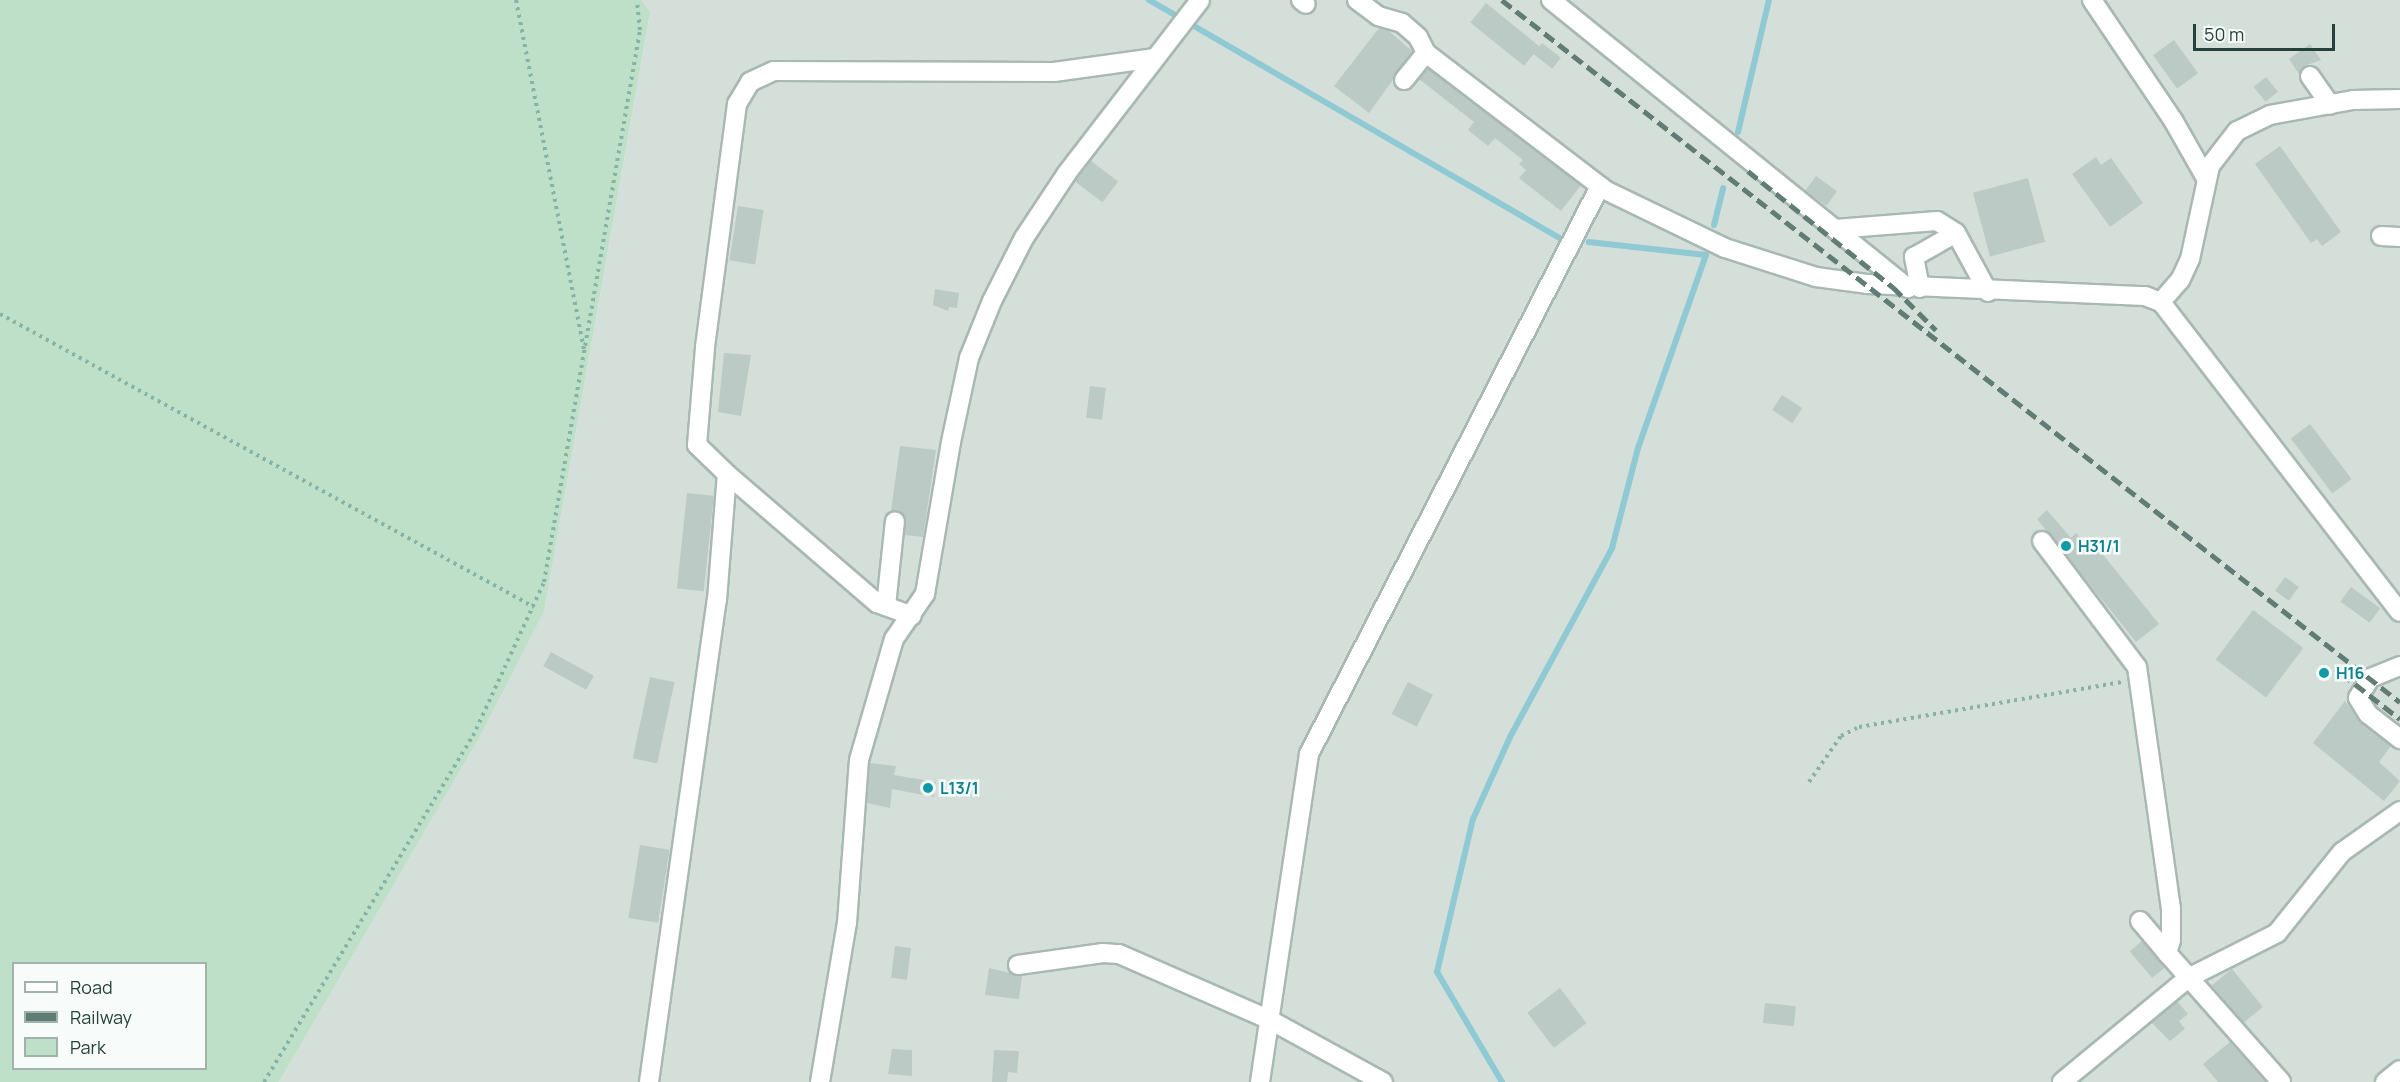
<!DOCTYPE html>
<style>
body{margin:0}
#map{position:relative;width:2400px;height:1082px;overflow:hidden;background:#e6efeb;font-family:Manrope,sans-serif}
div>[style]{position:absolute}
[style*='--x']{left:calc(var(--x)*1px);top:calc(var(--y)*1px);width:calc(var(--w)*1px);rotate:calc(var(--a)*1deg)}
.built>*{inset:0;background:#d4dfda}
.green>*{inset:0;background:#bfe0c8}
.stream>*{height:6px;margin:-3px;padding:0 3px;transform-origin:3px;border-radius:3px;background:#8ec9d4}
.building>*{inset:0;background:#bbcac4;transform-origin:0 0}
.path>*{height:4px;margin-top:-2px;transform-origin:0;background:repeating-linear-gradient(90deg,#86b3a5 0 3px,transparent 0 7.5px)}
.roads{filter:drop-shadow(2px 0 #a8b8b2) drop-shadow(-2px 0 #a8b8b2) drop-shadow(0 2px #a8b8b2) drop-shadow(0 -2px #a8b8b2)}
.minor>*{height:18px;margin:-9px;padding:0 9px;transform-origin:9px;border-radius:9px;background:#fff}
.rail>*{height:4.5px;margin-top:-2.25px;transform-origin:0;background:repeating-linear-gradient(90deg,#5f7d75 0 12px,transparent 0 18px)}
.dots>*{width:16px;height:16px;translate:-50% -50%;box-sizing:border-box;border:3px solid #f7fbf9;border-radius:50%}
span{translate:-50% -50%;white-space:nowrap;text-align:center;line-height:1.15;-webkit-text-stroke:5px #f7fbf9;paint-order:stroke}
.culture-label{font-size:16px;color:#0d838f;font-weight:700}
.left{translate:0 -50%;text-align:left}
.legend{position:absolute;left:12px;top:962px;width:195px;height:108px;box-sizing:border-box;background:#f7fbf9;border:2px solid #a3b1ad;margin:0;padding:8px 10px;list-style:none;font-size:18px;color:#24423a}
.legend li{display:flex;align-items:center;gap:12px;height:30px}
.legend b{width:30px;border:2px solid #a3b1ad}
.scale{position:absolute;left:2193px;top:24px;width:142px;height:27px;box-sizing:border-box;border:3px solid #24423a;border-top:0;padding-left:8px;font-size:18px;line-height:21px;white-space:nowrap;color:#24423a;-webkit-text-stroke:4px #f7fbf9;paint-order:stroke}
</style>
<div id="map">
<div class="built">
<i style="clip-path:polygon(642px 0,2400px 0,2400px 1082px,279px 1082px,479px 738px,544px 612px,650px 14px)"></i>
</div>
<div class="green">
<i style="clip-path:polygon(evenodd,0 0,642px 0,650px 13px,544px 612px,479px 738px,279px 1082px,0 1082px,0 0,14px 964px,206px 964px,206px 1068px,14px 1068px,14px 964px)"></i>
</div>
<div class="stream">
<i style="--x:1149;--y:0;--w:477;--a:30.1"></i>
<i style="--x:1738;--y:132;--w:136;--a:-76.8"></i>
<i style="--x:1714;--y:225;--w:38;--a:-76"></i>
<i style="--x:1502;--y:1082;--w:128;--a:-120.6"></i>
<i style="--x:1437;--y:972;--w:157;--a:-76.8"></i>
<i style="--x:1473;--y:819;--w:90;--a:-65.7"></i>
<i style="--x:1510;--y:737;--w:215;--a:-61.6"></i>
<i style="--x:1612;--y:548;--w:103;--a:-75.4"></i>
<i style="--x:1638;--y:448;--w:205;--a:-70.6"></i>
<i style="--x:1706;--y:255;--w:118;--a:-173.7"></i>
</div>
<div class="building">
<i style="left:1486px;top:3px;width:69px;height:25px;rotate:39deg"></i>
<i style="clip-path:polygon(1379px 28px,1389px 31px,1413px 52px,1369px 113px,1334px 86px)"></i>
<i style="left:2174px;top:40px;width:41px;height:26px;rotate:54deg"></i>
<i style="left:1542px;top:43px;width:24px;height:14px;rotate:38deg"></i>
<i style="clip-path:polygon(2310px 44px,2321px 60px,2304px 66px,2299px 74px,2289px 59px)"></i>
<i style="clip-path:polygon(1428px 69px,1581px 185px,1561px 211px,1519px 178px,1526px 170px,1519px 164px,1523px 160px,1495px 138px,1488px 146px,1468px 130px,1474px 122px,1419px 79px)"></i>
<i style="left:2266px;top:77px;width:19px;height:16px;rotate:51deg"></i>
<i style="clip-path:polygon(2280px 146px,2341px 232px,2322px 246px,2317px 239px,2311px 243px,2255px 164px)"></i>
<i style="clip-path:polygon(2096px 157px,2101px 165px,2111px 158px,2143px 203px,2110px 227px,2072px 174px)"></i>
<i style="left:1091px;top:161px;width:34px;height:26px;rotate:37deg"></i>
<i style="left:1816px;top:176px;width:26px;height:18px;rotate:36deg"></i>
<i style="left:2028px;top:178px;width:66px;height:57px;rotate:75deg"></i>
<i style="left:738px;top:206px;width:26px;height:55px;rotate:9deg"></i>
<i style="clip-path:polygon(935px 289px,959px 293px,957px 308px,949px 307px,948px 311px,933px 305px)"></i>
<i style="clip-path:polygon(724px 353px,751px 355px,741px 416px,718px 412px)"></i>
<i style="left:1090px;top:386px;width:16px;height:32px;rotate:7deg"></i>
<i style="left:1782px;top:395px;width:24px;height:18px;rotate:33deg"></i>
<i style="left:2310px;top:424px;width:69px;height:24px;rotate:53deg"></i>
<i style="clip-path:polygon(900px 446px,936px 450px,923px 537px,905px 535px,905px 515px,891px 511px)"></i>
<i style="left:687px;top:493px;width:27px;height:96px;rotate:6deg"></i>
<i style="clip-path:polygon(2047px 510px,2071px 538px,2076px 533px,2090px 551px,2096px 546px,2159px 624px,2136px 642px,2037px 519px)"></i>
<i style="left:2285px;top:577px;width:17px;height:17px;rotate:36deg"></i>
<i style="left:2351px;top:587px;width:36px;height:18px;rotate:36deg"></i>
<i style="left:2253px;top:610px;width:63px;height:62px;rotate:37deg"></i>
<i style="left:551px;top:652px;width:49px;height:16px;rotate:29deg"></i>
<i style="left:650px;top:677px;width:25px;height:83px;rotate:12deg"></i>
<i style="left:1408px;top:682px;width:28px;height:36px;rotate:27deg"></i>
<i style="clip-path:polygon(2345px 701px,2361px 723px,2391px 746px,2379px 762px,2400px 781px,2384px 801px,2313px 743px)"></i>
<i style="clip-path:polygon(870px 763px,896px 766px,894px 775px,936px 782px,934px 797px,892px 789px,890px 808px,867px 803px)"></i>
<i style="left:640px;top:845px;width:30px;height:74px;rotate:9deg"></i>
<i style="left:2142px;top:941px;width:35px;height:16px;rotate:50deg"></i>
<i style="left:895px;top:946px;width:16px;height:32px;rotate:7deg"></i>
<i style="clip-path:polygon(989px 968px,1022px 976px,1019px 999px,985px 995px)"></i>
<i style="left:2232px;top:969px;width:49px;height:26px;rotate:51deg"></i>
<i style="left:1560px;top:988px;width:44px;height:41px;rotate:53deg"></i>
<i style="clip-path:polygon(2177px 1001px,2188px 1014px,2179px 1021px,2185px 1029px,2170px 1041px,2152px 1023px)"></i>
<i style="left:1765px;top:1003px;width:31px;height:20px;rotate:6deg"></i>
<i style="clip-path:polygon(2230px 1042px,2266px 1082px,2218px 1082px,2203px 1064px)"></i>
<i style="clip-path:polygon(892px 1049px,912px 1050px,912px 1076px,888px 1074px)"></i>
<i style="clip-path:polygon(994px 1050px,1019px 1051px,1017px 1073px,1008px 1072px,1007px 1082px,992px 1082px)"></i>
</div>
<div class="path">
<i style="--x:516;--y:0;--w:357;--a:79"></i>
<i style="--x:0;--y:314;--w:609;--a:28.75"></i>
<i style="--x:1809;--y:782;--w:56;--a:-55.2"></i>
<i style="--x:1841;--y:736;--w:20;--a:-27"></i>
<i style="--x:1859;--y:727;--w:268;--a:-9.7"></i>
<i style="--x:264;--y:1082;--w:404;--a:-58.9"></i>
<i style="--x:473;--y:736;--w:170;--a:-65.2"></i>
<i style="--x:544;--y:582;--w:560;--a:-80.13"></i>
<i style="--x:640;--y:30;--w:30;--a:-96"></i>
</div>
<div class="roads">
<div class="minor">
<i style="--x:1301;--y:0;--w:6;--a:39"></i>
<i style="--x:1357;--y:0;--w:26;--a:37"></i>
<i style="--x:1378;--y:16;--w:25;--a:16"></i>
<i style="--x:1402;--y:23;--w:21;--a:41"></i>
<i style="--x:1418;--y:37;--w:18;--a:63"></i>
<i style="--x:1426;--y:53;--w:225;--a:37.4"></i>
<i style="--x:1605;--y:190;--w:133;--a:25.8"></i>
<i style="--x:1725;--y:248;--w:96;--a:17.7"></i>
<i style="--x:1816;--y:277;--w:51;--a:7.8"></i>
<i style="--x:1867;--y:284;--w:278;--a:2.5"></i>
<i style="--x:2145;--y:296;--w:17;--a:21"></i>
<i style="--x:1551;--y:0;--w:459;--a:38.9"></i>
<i style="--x:2092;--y:0;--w:145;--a:56"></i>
<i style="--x:2173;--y:120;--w:67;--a:60.4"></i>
<i style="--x:2310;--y:76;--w:35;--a:55"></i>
<i style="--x:1404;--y:80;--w:35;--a:-51"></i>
<i style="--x:2400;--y:99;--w:47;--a:178.8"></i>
<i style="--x:2353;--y:100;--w:84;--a:169.8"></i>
<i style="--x:2270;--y:115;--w:37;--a:154"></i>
<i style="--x:2237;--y:131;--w:44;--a:127.6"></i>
<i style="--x:2210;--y:166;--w:95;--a:102.1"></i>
<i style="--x:2190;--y:259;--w:23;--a:115"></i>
<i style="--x:2180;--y:280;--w:29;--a:131"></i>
<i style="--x:2161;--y:302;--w:391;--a:52.4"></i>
<i style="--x:1835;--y:229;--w:102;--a:-4.5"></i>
<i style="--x:1937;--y:221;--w:22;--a:32"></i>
<i style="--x:2381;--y:236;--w:19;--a:3"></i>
<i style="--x:1920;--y:288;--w:32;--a:-101"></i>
<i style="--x:1914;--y:257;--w:48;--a:-29.7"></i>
<i style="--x:1956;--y:233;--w:67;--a:61.5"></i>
<i style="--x:727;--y:474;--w:198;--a:40.7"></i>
<i style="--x:877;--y:603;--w:37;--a:20"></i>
<i style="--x:2042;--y:541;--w:158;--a:53"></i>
<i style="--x:2137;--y:667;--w:243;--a:82"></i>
<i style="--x:2171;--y:908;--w:32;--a:90"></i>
<i style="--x:2171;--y:940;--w:14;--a:107"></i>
<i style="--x:2167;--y:953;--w:172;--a:48.5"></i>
<i style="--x:886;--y:606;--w:85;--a:-84"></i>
<i style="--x:2400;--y:666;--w:32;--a:158"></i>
<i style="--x:2370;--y:678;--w:23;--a:121"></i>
<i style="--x:2358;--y:698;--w:19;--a:58"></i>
<i style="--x:2368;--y:714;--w:41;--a:38"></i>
<i style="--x:2140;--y:921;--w:42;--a:49.8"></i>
<i style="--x:1018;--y:965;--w:86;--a:-8"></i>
<i style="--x:1103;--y:953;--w:16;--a:4"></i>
<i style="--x:1119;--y:954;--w:165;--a:23.6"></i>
<i style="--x:1270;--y:1020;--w:129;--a:28.8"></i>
<i style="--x:649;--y:1082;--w:487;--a:-82"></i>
<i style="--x:717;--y:600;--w:126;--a:-85.5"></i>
<i style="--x:727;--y:474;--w:42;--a:-136"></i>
<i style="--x:697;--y:445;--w:98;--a:-85.3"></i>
<i style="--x:705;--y:347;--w:245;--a:-82.5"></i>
<i style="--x:737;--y:104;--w:26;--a:-59"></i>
<i style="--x:750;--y:82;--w:26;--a:-25"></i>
<i style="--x:774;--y:71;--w:280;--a:0.2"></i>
<i style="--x:1054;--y:72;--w:102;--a:-7.9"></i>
<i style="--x:820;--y:1082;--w:161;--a:-80.4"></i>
<i style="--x:847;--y:923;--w:163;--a:-85.8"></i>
<i style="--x:859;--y:760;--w:126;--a:-73.9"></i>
<i style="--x:894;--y:639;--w:55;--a:-55.4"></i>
<i style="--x:925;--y:594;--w:154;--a:-80.3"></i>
<i style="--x:951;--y:442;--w:86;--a:-77.9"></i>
<i style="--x:969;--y:358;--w:61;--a:-68"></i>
<i style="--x:992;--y:301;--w:71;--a:-63.1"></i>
<i style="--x:1024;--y:238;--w:78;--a:-56.5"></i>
<i style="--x:1067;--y:173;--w:218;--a:-52.4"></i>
<i style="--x:1260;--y:1082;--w:332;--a:-81.5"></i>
<i style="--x:1309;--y:754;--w:638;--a:-62.87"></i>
<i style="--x:2062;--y:1082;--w:163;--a:-39.5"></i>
<i style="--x:2188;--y:978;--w:100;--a:-26.8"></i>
<i style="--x:2277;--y:933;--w:104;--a:-51.3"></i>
<i style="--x:2342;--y:852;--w:71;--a:-35.3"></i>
<i style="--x:2385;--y:1082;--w:19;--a:-39"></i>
</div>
</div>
<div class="rail">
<i style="--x:1502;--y:0;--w:1140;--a:38.02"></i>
<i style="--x:1748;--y:171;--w:186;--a:38.7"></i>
<i style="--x:1893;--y:287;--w:61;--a:45"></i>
<i style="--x:2341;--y:673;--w:75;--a:37.9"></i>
</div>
<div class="dots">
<i style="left:2066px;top:546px;background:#0f9aa8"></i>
<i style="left:2324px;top:673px;background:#0f9aa8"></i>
<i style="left:928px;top:788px;background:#0f9aa8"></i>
</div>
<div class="culture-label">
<span class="left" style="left:2078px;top:546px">H31/1</span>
<span class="left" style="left:2336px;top:673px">H16</span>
<span class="left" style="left:940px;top:788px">L13/1</span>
</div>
<ul class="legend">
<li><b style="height:8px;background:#fff"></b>Road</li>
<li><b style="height:8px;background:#5f7d75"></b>Railway</li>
<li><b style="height:16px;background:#bfe0c8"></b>Park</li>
</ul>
<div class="scale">50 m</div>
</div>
